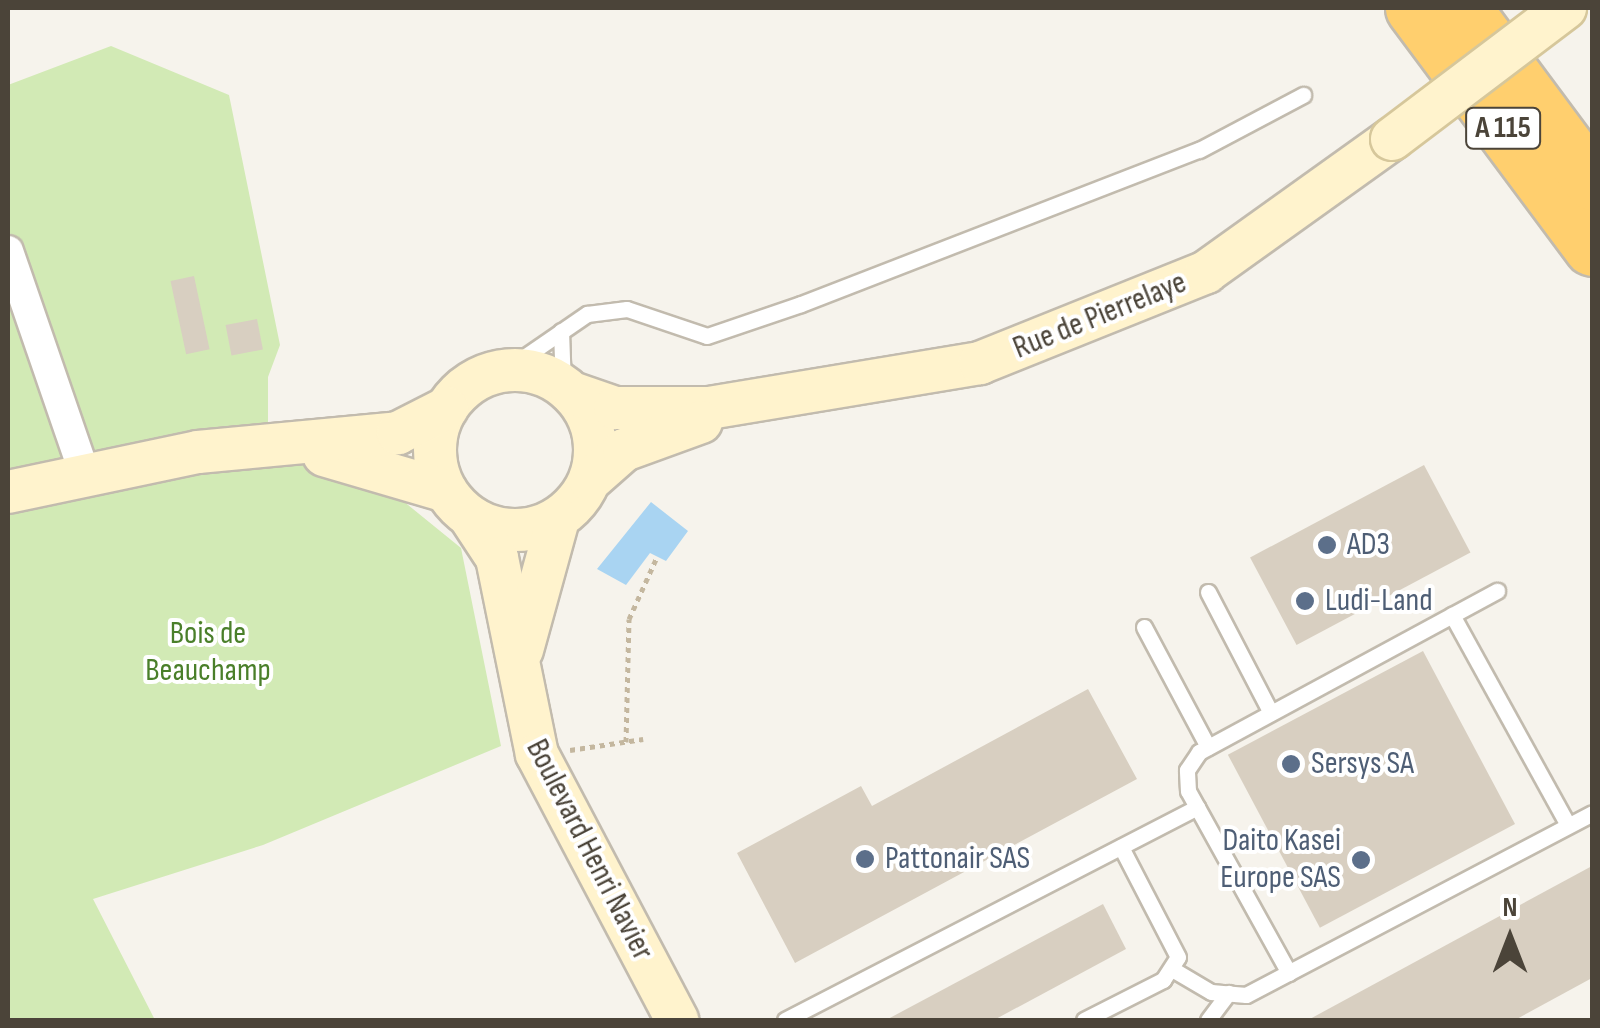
<!DOCTYPE html>
<style>
body{margin:0}
#map{position:relative;width:1600px;height:1028px;overflow:hidden;background:#f6f3ec;font-family:"Sofia Sans Condensed",sans-serif}
div>[style]{position:absolute}
[style*='--x']{left:calc(var(--x)*1px);top:calc(var(--y)*1px);width:calc(var(--w)*1px);rotate:calc(var(--a)*1deg)}
.green>*{inset:0;background:#d2eab5}
.water>*{inset:0;background:#a9d4f2}
.building>*{inset:0;background:#d8cfc1;transform-origin:0 0}
.path>*{height:5px;margin-top:-2.5px;transform-origin:0;background:repeating-linear-gradient(90deg,#c4b79f 0 5px,transparent 0 10px)}
.roads{filter:drop-shadow(2px 0 #c2bbae) drop-shadow(-2px 0 #c2bbae) drop-shadow(0 2px #c2bbae) drop-shadow(0 -2px #c2bbae)}
.lane>*{height:15px;margin:-7.5px;padding:0 7.5px;transform-origin:7.5px;border-radius:7.5px;background:#fff}
.street>*{height:30px;margin:-15px;padding:0 15px;transform-origin:15px;border-radius:15px;background:#fff}
.secondary>*{height:42px;margin:-21px;padding:0 21px;transform-origin:21px;border-radius:21px;background:#fff3cd}
.secondary>.ring{margin:-21px;padding:0;box-sizing:content-box;background:none;border:42px solid #fff3cd;border-radius:50%}
.highway>*{height:55px;margin:-27.5px;padding:0 27.5px;transform-origin:27.5px;border-radius:27.5px;background:#ffcf6e}
.bridges{filter:drop-shadow(2px 0 #d6c79b) drop-shadow(-2px 0 #d6c79b) drop-shadow(0 2px #d6c79b) drop-shadow(0 -2px #d6c79b)}
.secondary-bridge>*{height:42px;margin:-21px;padding:0 21px;transform-origin:21px;border-radius:21px;background:#fff3cd}
.dots>*{width:28px;height:28px;translate:-50% -50%;box-sizing:border-box;border:5px solid #fff;border-radius:50%}
span{translate:-50% -50%;white-space:nowrap;text-align:center;line-height:1.15;-webkit-text-stroke:8px #fff;paint-order:stroke}
.shield-label span{padding:2px 8px;background:#fff;border:2px solid;border-radius:8px;-webkit-text-stroke-width:0}
.shield-label{font-size:30px;color:#4b4439;font-weight:700}
.street-label{font-size:32px;color:#4b4439}
.service-label{font-size:32px;color:#4e5e75}
.left{translate:0 -50%;text-align:left}
.right{translate:-100% -50%;text-align:right}
.park-label{font-size:32px;color:#4a7f2a}
.frame{position:absolute;inset:0;border:10px solid #4b4439;pointer-events:none}
.north{position:absolute;left:1460px;top:888px;width:100px;height:100px;-webkit-text-stroke:8px #fff;paint-order:stroke;rotate:0deg;font-size:28px;font-weight:700;line-height:40px;text-align:center;color:#4b4439}
.north::after{content:'';display:block;margin:auto;width:35px;height:45px;background:#4b4439;clip-path:polygon(50% 0,100% 100%,50% 72%,0 100%)}
</style>
<div id="map">
<div class="green">
<i style="clip-path:polygon(111px 46px,229px 95px,280px 345px,268px 377px,268px 450px,299px 450px,397px 496px,461px 548px,501px 746px,263px 845px,93px 899px,155px 1020px,8px 1020px,8px 85px)"></i>
</div>
<div class="water">
<i style="clip-path:polygon(651px 502px,688px 531px,666px 561px,650px 553px,626px 585px,597px 569px)"></i>
</div>
<div class="building">
<i style="left:194px;top:276px;width:75px;height:24px;rotate:78deg"></i>
<i style="left:257px;top:319px;width:31px;height:32px;rotate:79deg"></i>
<i style="left:1424px;top:465px;width:99px;height:197px;rotate:62deg"></i>
<i style="left:1423px;top:651px;width:196px;height:221px;rotate:62deg"></i>
<i style="clip-path:polygon(1088px 689px,1137px 779px,795px 963px,737px 853px,861px 786px,872px 806px)"></i>
<i style="clip-path:polygon(1592px 866px,1592px 978px,1515px 1020px,1308px 1020px)"></i>
<i style="clip-path:polygon(1103px 904px,1126px 949px,994px 1020px,886px 1020px)"></i>
</div>
<div class="path">
<i style="--x:455;--y:374;--w:38;--a:-28"></i>
<i style="--x:626;--y:742;--w:123;--a:-88.6"></i>
<i style="--x:629;--y:619;--w:68;--a:-65.7"></i>
<i style="--x:570;--y:750;--w:74;--a:-8.6"></i>
</div>
<div class="roads">
<div class="lane">
<i style="--x:561;--y:331;--w:54;--a:87.9"></i>
<i style="--x:504;--y:371;--w:101;--a:-34.5"></i>
<i style="--x:587;--y:314;--w:40;--a:-7.1"></i>
<i style="--x:627;--y:309;--w:84;--a:18.6"></i>
<i style="--x:707;--y:336;--w:99;--a:-18.8"></i>
<i style="--x:801;--y:304;--w:427;--a:-21.2"></i>
<i style="--x:1199;--y:150;--w:118;--a:-27.9"></i>
<i style="--x:1208;--y:592;--w:136;--a:62.5"></i>
<i style="--x:1452;--y:615;--w:240;--a:61.1"></i>
<i style="--x:1144;--y:627;--w:136;--a:61.9"></i>
<i style="--x:1172;--y:969;--w:45;--a:30.5"></i>
<i style="--x:1211;--y:992;--w:35;--a:5"></i>
<i style="--x:1246;--y:995;--w:391;--a:-27.7"></i>
<i style="--x:1289;--y:973;--w:208;--a:-119"></i>
<i style="--x:1188;--y:791;--w:21;--a:-93"></i>
<i style="--x:1187;--y:770;--w:22;--a:-56"></i>
<i style="--x:1199;--y:752;--w:339;--a:-28.4"></i>
<i style="--x:785;--y:1020;--w:464;--a:-27.3"></i>
<i style="--x:1084;--y:1020;--w:89;--a:-26.9"></i>
<i style="--x:1163;--y:980;--w:27;--a:-57"></i>
<i style="--x:1178;--y:957;--w:124;--a:-117.4"></i>
<i style="--x:1208;--y:1020;--w:34;--a:-53"></i>
</div>
<div class="street">
<i style="--x:8;--y:251;--w:237;--a:71"></i>
</div>
<div class="secondary">
<i class="ring" style="left:435px;top:370px;width:118px;height:118px"></i>
<i style="--x:572;--y:393;--w:46;--a:19.2"></i>
<i style="--x:615;--y:408;--w:94;--a:0"></i>
<i style="--x:709;--y:408;--w:275;--a:-9.4"></i>
<i style="--x:980;--y:363;--w:244;--a:-21.9"></i>
<i style="--x:1206;--y:272;--w:229;--a:-35.6"></i>
<i style="--x:324;--y:455;--w:127;--a:16.4"></i>
<i style="--x:590;--y:480;--w:45;--a:-41.4"></i>
<i style="--x:624;--y:450;--w:82;--a:-20"></i>
<i style="--x:8;--y:492;--w:194;--a:-11.9"></i>
<i style="--x:198;--y:452;--w:201;--a:-5.4"></i>
<i style="--x:398;--y:433;--w:55;--a:-27"></i>
<i style="--x:470;--y:517;--w:49;--a:56.6"></i>
<i style="--x:497;--y:558;--w:200;--a:78.5"></i>
<i style="--x:537;--y:754;--w:301;--a:62.2"></i>
<i style="--x:522;--y:650;--w:136;--a:-74.6"></i>
</div>
<div class="highway">
<i style="--x:1413;--y:8;--w:299;--a:53.3"></i>
<i style="--x:1463;--y:8;--w:217;--a:53.4"></i>
</div>
</div>
<div class="bridges">
<div class="secondary-bridge">
<i style="--x:1392;--y:139;--w:217;--a:-37.1"></i>
</div>
</div>
<div class="dots">
<i style="left:1327px;top:545px;background:#5c6f8a"></i>
<i style="left:1305px;top:601px;background:#5c6f8a"></i>
<i style="left:1291px;top:764px;background:#5c6f8a"></i>
<i style="left:865px;top:859px;background:#5c6f8a"></i>
<i style="left:1361px;top:860px;background:#5c6f8a"></i>
</div>
<div class="shield-label">
<span style="left:1503px;top:128px">A 115</span>
</div>
<div class="street-label">
<span style="left:1100px;top:316px;rotate:-22deg">Rue de Pierrelaye</span>
<span style="left:589px;top:850px;rotate:63deg">Boulevard Henri Navier</span>
</div>
<div class="service-label">
<span class="left" style="left:1347px;top:545px">AD3</span>
<span class="left" style="left:1325px;top:601px">Ludi-Land</span>
<span class="left" style="left:1311px;top:764px">Sersys SA</span>
<span class="right" style="left:1341px;top:860px">Daito Kasei<br>Europe SAS</span>
<span class="left" style="left:885px;top:859px">Pattonair SAS</span>
</div>
<div class="park-label">
<span style="left:208px;top:653px">Bois de<br>Beauchamp</span>
</div>
<div class="frame"></div>
<div class="north">N</div>
</div>
